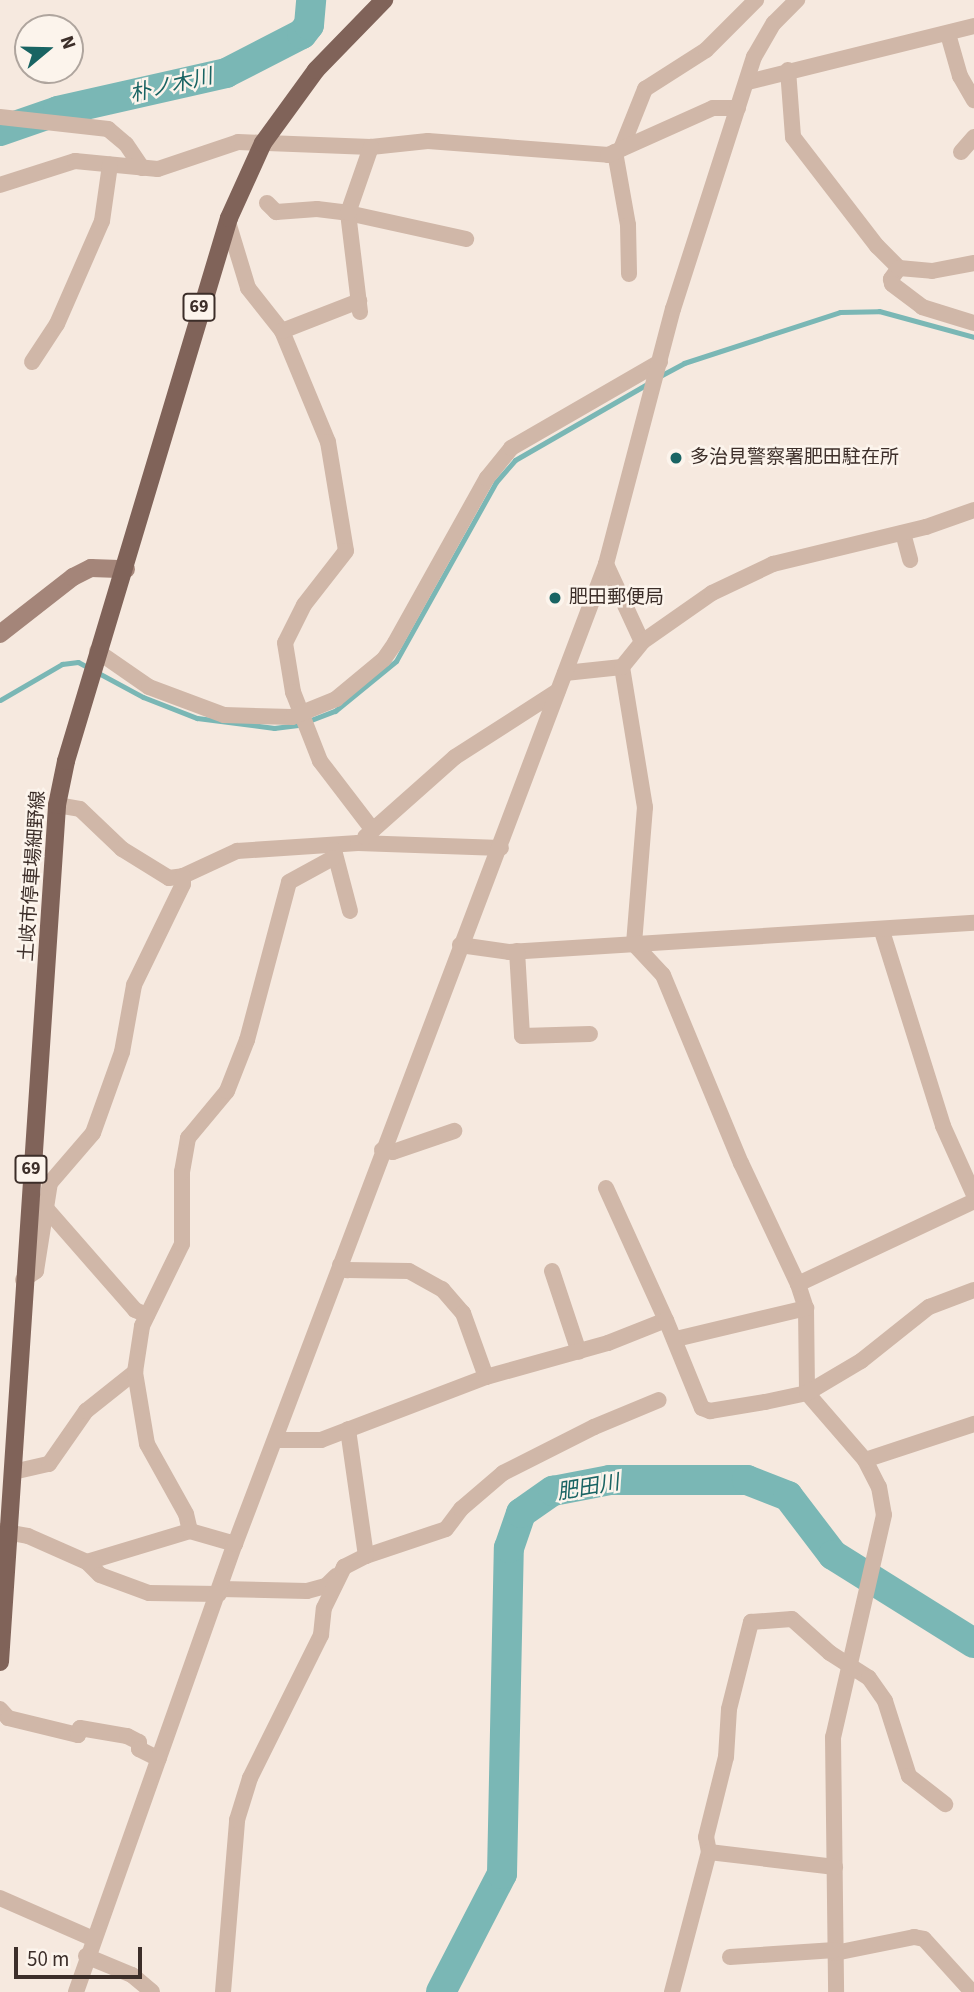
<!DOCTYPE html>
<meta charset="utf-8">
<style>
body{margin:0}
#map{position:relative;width:974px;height:1992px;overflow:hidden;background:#f6e9df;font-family:"Source Sans 3","Noto Sans JP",sans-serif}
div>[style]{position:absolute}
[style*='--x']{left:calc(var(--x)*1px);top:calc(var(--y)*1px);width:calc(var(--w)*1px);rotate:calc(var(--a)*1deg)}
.stream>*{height:5px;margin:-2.5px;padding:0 2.5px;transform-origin:2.5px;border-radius:2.5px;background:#7ab7b5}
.river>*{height:30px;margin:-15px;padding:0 15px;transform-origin:15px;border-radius:15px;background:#7ab7b5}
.minor>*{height:16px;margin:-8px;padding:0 8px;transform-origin:8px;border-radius:8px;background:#d0b7a8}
.secondary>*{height:18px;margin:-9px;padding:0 9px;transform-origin:9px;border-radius:9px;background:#a48579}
.primary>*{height:18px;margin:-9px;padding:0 9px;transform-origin:9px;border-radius:9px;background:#806359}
.dots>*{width:19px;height:19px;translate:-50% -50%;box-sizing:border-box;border:4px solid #fcf4ec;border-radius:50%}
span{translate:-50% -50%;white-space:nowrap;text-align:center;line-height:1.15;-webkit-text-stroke:5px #fcf4ec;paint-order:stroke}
.shield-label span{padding:2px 5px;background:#fcf4ec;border:2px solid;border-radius:5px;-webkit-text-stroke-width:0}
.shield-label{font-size:18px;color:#3c2e29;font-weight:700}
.poi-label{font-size:19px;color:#3c2e29}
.left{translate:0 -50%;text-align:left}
.street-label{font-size:19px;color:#3c2e29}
.water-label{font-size:21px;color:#196463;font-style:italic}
.north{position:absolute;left:14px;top:14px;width:70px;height:70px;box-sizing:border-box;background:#fcf4ec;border:2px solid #afa59e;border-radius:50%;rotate:71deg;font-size:19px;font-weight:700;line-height:28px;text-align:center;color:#3c2e29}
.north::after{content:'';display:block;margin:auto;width:24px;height:32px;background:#196463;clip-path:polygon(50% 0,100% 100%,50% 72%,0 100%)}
.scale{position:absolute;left:14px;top:1947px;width:128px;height:32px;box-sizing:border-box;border:4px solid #3c2e29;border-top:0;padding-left:9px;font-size:21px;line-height:24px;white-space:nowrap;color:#3c2e29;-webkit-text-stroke:5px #fcf4ec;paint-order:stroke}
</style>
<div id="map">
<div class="stream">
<i style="--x:660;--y:376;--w:27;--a:-28"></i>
<i style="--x:684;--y:363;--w:164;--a:-18.1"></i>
<i style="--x:840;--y:312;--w:39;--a:-1"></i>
<i style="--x:879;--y:311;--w:98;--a:15.3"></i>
<i style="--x:0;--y:700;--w:72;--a:-30.1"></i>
<i style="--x:62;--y:664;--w:16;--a:-7"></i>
<i style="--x:78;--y:662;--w:74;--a:28.3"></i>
<i style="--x:143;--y:697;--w:58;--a:21.3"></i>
<i style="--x:197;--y:718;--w:78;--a:7.4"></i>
<i style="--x:274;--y:728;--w:24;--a:-7"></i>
<i style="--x:298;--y:725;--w:40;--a:-21"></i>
<i style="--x:335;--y:711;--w:79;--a:-39.3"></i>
<i style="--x:396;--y:661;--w:205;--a:-60.8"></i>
<i style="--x:496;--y:482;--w:29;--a:-49"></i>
<i style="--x:515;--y:460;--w:155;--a:-29.9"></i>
</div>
<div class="river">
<i style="--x:0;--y:131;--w:61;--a:-19"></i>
<i style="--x:58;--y:111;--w:172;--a:-12.7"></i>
<i style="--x:226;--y:73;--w:85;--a:-27.2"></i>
<i style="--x:302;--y:34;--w:11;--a:-52"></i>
<i style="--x:309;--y:25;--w:25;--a:-85"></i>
<i style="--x:441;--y:1992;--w:133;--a:-62.7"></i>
<i style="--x:502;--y:1874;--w:326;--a:-88.8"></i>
<i style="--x:509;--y:1548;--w:37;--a:-71"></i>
<i style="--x:521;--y:1513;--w:39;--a:-35"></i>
<i style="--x:553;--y:1491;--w:58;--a:-10.9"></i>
<i style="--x:610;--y:1480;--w:137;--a:0"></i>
<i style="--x:747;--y:1480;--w:44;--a:21.3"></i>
<i style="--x:788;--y:1496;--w:74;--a:52.7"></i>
<i style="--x:833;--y:1555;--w:166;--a:32"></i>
</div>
<div class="minor">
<i style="--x:948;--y:34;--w:44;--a:74.1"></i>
<i style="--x:960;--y:76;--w:28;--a:60"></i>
<i style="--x:788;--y:70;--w:67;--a:85.7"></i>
<i style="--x:793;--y:137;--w:138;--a:52.4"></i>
<i style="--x:877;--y:246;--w:31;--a:45"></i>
<i style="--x:899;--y:268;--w:14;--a:126"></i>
<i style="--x:891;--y:279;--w:5;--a:79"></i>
<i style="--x:892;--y:284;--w:38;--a:37"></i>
<i style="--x:922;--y:307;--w:54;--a:17.1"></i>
<i style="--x:748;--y:82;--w:233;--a:-13.9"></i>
<i style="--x:0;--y:117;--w:109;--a:6.3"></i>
<i style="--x:108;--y:129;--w:23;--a:40"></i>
<i style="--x:126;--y:144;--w:29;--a:56"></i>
<i style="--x:621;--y:149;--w:65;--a:-68.2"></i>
<i style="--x:645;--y:89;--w:72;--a:-32.6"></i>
<i style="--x:706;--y:50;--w:71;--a:-45"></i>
<i style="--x:615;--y:152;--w:74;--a:79.9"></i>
<i style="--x:628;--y:225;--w:49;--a:88.8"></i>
<i style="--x:961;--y:152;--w:20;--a:-49"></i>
<i style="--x:0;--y:185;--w:79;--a:-17.7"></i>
<i style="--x:75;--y:161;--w:83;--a:5.5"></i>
<i style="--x:158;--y:169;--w:84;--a:-18.6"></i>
<i style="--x:238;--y:142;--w:133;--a:2.2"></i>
<i style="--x:371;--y:147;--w:57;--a:-6"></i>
<i style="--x:428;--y:141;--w:181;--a:4.4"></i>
<i style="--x:608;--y:155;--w:115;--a:-24.1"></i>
<i style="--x:713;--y:108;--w:25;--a:0"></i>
<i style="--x:267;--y:203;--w:13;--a:45"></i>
<i style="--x:276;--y:212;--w:41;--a:-4.2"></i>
<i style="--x:317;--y:209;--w:31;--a:7"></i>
<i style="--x:348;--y:213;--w:121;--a:12.4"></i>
<i style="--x:228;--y:222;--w:69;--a:73.1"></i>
<i style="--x:248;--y:288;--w:55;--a:51.7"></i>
<i style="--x:282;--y:331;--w:120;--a:67.5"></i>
<i style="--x:328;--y:442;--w:110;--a:80.6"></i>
<i style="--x:346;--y:551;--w:68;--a:127.9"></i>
<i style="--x:304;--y:605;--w:42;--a:116.6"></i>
<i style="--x:285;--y:643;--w:50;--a:80.7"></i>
<i style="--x:293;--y:692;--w:74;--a:68.6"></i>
<i style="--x:320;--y:761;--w:87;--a:52.5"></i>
<i style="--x:899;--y:268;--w:33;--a:5"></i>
<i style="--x:932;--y:271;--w:43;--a:-10.8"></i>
<i style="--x:360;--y:312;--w:100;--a:-96.9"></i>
<i style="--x:348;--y:213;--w:70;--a:-70.8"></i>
<i style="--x:282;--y:331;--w:83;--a:-21.3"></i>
<i style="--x:32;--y:362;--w:45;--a:-56.7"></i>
<i style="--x:57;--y:324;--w:112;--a:-66.4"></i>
<i style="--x:102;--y:221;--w:57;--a:-81.9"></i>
<i style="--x:903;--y:533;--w:28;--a:75"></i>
<i style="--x:606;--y:564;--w:86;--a:65.2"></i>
<i style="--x:97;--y:651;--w:63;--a:34.7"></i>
<i style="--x:149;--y:687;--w:80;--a:20.5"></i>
<i style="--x:224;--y:715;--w:68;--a:1.7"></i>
<i style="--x:292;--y:717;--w:48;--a:-22.2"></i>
<i style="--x:336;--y:699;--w:62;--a:-39.8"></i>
<i style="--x:384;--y:659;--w:19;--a:-55"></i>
<i style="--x:395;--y:643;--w:189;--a:-60.9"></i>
<i style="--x:487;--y:478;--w:38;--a:-51"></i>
<i style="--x:511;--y:448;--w:172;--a:-30"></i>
<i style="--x:622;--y:667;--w:142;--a:80.7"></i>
<i style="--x:645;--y:807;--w:137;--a:94.6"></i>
<i style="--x:634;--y:944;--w:42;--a:46.9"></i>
<i style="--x:663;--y:975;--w:204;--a:67.5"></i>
<i style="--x:741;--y:1163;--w:134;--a:64.8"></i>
<i style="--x:798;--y:1284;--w:25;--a:72"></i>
<i style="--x:806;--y:1308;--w:85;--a:89.3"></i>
<i style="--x:807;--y:1393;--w:89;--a:49.1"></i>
<i style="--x:865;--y:1460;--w:30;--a:63"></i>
<i style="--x:879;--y:1487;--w:28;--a:80"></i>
<i style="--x:884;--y:1515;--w:228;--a:102.9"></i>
<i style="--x:833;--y:1737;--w:255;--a:89.3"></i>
<i style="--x:565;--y:673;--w:57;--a:-6"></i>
<i style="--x:622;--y:667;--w:32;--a:-51"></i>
<i style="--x:642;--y:642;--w:85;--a:-35"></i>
<i style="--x:712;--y:593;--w:68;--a:-25.4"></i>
<i style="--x:773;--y:564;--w:157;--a:-13.6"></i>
<i style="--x:926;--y:527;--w:51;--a:-19.5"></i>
<i style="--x:57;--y:805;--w:23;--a:10"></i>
<i style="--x:80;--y:809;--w:58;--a:43.6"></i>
<i style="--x:122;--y:849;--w:55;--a:31.7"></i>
<i style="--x:169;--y:878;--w:14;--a:-8"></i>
<i style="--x:183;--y:876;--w:60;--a:-24.8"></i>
<i style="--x:237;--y:851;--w:121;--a:-3.8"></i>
<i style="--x:358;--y:843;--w:143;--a:2"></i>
<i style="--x:365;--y:837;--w:120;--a:-41.6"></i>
<i style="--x:455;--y:757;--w:122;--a:-32.7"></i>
<i style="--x:334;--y:850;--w:63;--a:75.3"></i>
<i style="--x:882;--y:931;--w:204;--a:72.6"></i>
<i style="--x:943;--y:1126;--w:76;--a:65.8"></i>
<i style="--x:460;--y:945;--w:49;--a:8.1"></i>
<i style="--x:509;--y:952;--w:466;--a:-3.6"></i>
<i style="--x:517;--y:951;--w:85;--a:86.6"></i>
<i style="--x:522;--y:1036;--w:68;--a:-1.7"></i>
<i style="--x:382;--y:1150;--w:11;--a:10"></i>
<i style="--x:393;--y:1152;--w:65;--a:-19"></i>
<i style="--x:606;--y:1188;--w:145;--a:65.6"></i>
<i style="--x:44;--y:1206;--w:138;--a:48.8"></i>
<i style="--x:135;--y:1310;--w:13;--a:23"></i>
<i style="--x:340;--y:1265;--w:9;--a:36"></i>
<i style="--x:347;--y:1270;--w:62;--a:0.9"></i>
<i style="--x:409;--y:1271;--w:38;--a:29"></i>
<i style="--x:442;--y:1289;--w:32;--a:49"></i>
<i style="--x:463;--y:1313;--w:68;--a:70.2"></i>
<i style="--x:552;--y:1271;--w:85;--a:71.6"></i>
<i style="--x:23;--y:1280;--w:16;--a:-35"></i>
<i style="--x:36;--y:1271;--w:89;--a:-81"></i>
<i style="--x:50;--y:1183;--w:66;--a:-49.3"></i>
<i style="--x:93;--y:1133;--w:86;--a:-70.3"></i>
<i style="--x:122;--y:1052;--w:68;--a:-79.8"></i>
<i style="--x:134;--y:985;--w:112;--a:-64.1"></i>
<i style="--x:183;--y:884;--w:8;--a:-90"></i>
<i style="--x:798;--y:1284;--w:195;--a:-25.2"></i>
<i style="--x:676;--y:1339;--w:134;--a:-13.4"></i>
<i style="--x:276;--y:1440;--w:45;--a:0"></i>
<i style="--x:321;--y:1440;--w:177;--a:-20.9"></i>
<i style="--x:486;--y:1377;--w:127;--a:-15.6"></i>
<i style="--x:608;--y:1343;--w:62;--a:-21.6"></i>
<i style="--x:666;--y:1320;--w:95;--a:67.8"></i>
<i style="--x:702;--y:1408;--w:9;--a:21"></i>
<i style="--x:710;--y:1411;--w:56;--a:-9.3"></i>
<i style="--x:765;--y:1402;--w:43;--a:-12.1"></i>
<i style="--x:807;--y:1393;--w:63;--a:-30.7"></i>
<i style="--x:861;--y:1361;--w:87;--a:-38.5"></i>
<i style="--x:929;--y:1307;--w:48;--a:-20.7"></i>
<i style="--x:865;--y:1460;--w:115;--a:-18.3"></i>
<i style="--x:13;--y:1472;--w:37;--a:-13"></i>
<i style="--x:49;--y:1464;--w:65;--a:-55.1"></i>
<i style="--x:86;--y:1411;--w:63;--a:-38.5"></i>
<i style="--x:0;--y:1531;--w:28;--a:10"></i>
<i style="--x:28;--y:1536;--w:64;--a:23.8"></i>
<i style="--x:87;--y:1562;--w:108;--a:-16.8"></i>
<i style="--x:190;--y:1531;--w:47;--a:16.1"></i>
<i style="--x:190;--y:1531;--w:17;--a:-103"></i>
<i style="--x:186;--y:1514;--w:80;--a:-119.1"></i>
<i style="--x:147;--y:1444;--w:73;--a:-99.5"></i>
<i style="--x:135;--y:1372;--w:47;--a:-81.3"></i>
<i style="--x:142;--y:1326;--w:91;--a:-64"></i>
<i style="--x:182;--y:1244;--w:72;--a:-90"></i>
<i style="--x:182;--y:1172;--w:35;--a:-80"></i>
<i style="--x:188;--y:1138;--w:61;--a:-50.3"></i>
<i style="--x:227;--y:1091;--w:55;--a:-68.6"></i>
<i style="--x:247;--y:1040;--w:163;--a:-75.1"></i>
<i style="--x:289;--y:882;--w:50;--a:-28.6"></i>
<i style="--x:366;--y:1556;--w:84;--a:-18.6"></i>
<i style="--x:446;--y:1529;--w:25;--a:-53"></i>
<i style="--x:461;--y:1509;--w:55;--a:-40.6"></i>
<i style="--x:503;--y:1473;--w:102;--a:-26.8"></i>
<i style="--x:594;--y:1427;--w:70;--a:-22.6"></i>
<i style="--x:87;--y:1562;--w:18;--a:45"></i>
<i style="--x:100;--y:1575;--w:52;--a:20.2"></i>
<i style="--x:149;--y:1593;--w:70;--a:0.8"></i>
<i style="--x:221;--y:1589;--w:86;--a:1.3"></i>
<i style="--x:307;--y:1591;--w:20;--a:-15"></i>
<i style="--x:326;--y:1586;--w:14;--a:-45"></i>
<i style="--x:0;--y:1709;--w:12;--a:48"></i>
<i style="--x:8;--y:1718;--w:72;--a:13.7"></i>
<i style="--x:78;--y:1735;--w:7;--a:-74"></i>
<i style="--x:80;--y:1728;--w:48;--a:9.7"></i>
<i style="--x:127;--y:1736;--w:13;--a:27"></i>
<i style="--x:139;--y:1742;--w:7;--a:90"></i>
<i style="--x:139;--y:1749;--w:22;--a:27"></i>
<i style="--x:709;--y:1852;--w:15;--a:-101"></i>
<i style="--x:706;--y:1837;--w:82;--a:-76"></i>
<i style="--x:726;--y:1757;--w:48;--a:-86.4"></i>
<i style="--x:729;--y:1709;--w:90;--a:-75.8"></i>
<i style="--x:751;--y:1622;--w:41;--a:-4.2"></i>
<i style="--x:792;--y:1619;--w:51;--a:41.8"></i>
<i style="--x:830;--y:1653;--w:46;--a:32.7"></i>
<i style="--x:869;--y:1678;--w:28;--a:55"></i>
<i style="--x:885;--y:1701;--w:79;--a:72.3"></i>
<i style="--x:909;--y:1776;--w:46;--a:37.9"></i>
<i style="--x:0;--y:1898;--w:99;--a:23.7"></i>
<i style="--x:835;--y:1953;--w:81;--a:-11.4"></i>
<i style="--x:914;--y:1937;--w:10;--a:11"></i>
<i style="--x:924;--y:1939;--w:72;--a:47.8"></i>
<i style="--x:86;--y:1956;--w:50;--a:22.4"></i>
<i style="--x:132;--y:1975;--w:26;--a:40"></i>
<i style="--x:730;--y:1957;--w:105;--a:-3.8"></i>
<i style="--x:76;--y:1992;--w:475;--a:-70.5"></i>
<i style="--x:235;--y:1544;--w:1048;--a:-69.26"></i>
<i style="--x:606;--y:564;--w:264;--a:-75.3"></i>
<i style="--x:673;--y:309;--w:265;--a:-72.2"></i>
<i style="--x:754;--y:57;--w:39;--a:-60"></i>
<i style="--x:774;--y:23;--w:33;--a:-45"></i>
<i style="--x:223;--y:1992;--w:173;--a:-85.3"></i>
<i style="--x:237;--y:1820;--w:44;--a:-72.8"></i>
<i style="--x:250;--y:1778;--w:160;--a:-63.6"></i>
<i style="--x:321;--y:1635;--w:27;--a:-84"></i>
<i style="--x:324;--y:1608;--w:46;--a:-64"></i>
<i style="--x:344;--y:1567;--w:25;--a:-27"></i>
<i style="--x:366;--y:1556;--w:128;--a:-98.1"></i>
<i style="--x:672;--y:1992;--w:145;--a:-75.2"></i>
<i style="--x:709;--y:1852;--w:127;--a:6.8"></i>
</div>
<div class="secondary">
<i style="--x:0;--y:634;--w:93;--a:-38"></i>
<i style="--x:73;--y:577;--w:20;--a:-27"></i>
<i style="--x:91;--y:568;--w:35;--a:2"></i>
</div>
<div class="primary">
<i style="--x:0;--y:1662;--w:859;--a:-86.19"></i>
<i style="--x:57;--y:805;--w:45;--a:-78.4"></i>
<i style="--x:66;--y:761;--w:567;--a:-73.29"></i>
<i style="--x:229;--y:218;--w:82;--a:-65.6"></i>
<i style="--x:263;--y:143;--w:90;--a:-54"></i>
<i style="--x:316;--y:70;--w:98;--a:-45.8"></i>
</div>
<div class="dots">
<i style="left:676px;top:458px;background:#196463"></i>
<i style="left:555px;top:598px;background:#196463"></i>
</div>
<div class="shield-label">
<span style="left:199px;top:307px">69</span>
<span style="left:31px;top:1169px">69</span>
</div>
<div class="poi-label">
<span class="left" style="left:690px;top:458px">多治見警察署肥田駐在所</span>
<span class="left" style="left:569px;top:598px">肥田郵便局</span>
</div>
<div class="street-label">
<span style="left:33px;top:876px;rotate:-86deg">土岐市停車場細野線</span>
</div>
<div class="water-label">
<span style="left:171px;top:85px;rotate:-13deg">朴ノ木川</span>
<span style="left:588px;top:1487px;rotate:-10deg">肥田川</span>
</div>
<div class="north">N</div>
<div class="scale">50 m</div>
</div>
